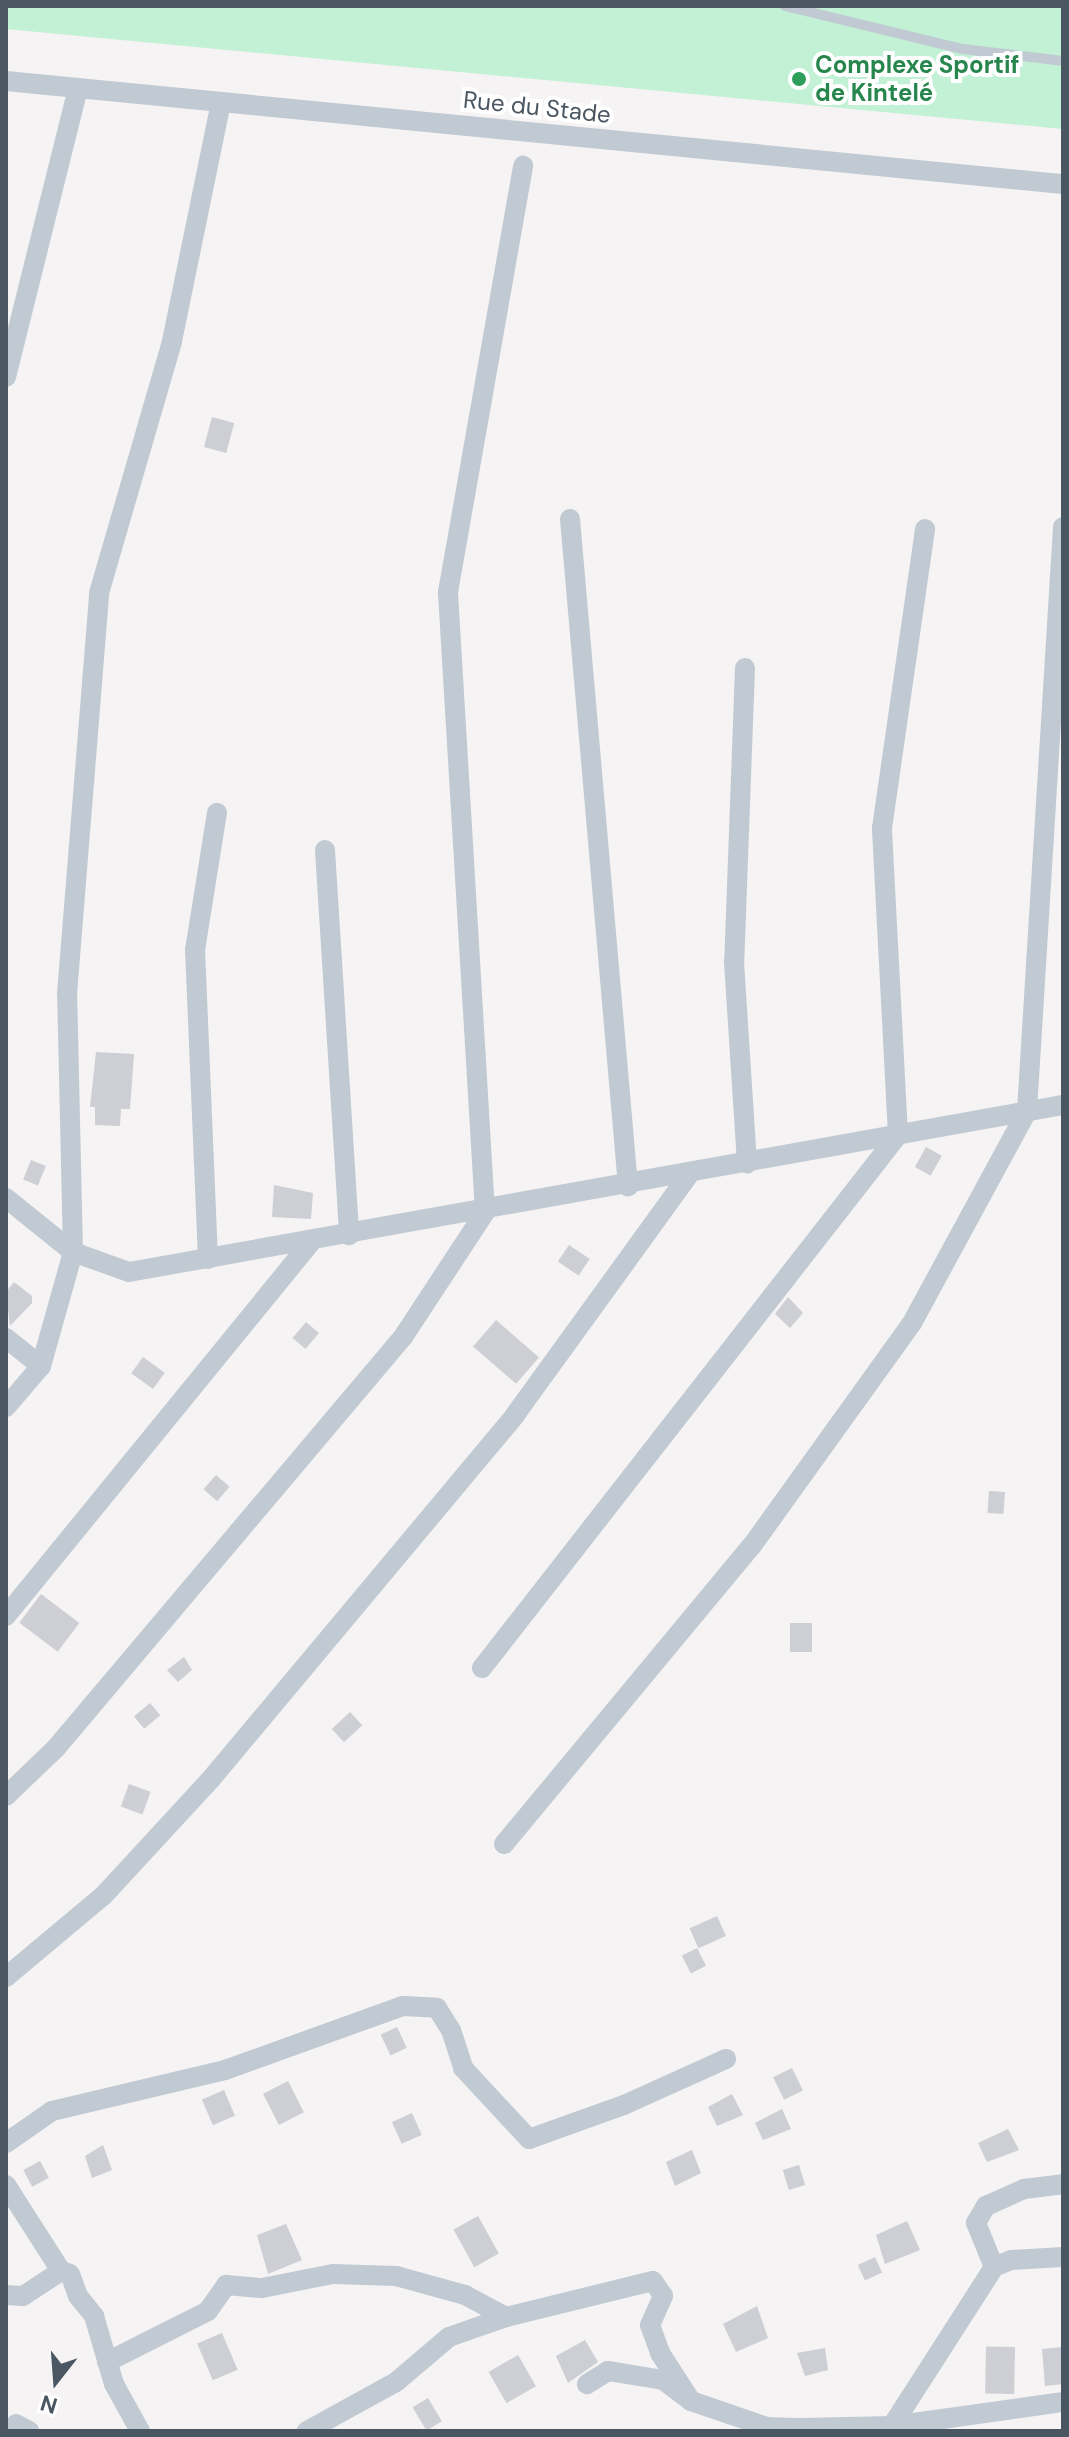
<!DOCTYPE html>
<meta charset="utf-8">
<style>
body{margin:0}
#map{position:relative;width:1069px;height:2437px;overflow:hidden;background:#f5f3f3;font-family:"DM Sans",sans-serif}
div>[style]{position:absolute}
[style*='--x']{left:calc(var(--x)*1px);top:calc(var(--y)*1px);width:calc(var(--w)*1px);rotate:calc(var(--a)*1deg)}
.green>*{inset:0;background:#c3f1d5}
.building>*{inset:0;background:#cdcfd5;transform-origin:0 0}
.service>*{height:10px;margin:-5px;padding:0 5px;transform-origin:5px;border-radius:5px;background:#c1cad2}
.minor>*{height:20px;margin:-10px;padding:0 10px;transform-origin:10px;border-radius:10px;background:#c1cad2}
.dots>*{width:22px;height:22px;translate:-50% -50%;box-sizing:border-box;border:4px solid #fff;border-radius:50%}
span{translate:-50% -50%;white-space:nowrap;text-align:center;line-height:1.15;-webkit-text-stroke:8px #fff;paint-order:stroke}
.leisure-label{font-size:24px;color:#27864d;font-weight:700}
.left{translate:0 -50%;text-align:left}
.street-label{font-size:24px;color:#4a5661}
.frame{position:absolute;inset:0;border:8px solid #4a5661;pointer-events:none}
.north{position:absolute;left:16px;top:2341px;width:80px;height:80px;-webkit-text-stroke:6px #fff;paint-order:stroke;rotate:197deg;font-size:22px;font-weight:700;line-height:32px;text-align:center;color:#4a5661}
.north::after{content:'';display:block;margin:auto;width:28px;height:36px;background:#4a5661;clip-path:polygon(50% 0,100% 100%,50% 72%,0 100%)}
</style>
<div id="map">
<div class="green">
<i style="clip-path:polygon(6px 6px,1063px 6px,1063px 129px,6px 29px)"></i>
</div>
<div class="building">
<i style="left:212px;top:417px;width:23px;height:31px;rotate:15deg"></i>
<i style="clip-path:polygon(96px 1052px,134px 1054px,130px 1109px,121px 1109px,120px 1126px,95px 1125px,95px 1107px,90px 1107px)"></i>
<i style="left:926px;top:1147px;width:18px;height:23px;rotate:29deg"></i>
<i style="left:31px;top:1160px;width:16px;height:21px;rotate:22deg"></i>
<i style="clip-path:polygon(274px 1185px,313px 1193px,311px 1219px,272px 1217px)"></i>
<i style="left:569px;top:1245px;width:25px;height:20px;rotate:34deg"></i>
<i style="clip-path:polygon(14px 1282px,32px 1296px,32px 1303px,10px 1326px,6px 1292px)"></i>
<i style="clip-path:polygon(788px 1297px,803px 1313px,790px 1328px,775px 1314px)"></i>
<i style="left:496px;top:1320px;width:57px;height:35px;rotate:41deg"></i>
<i style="left:306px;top:1322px;width:17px;height:21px;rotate:40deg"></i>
<i style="left:143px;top:1357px;width:27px;height:20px;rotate:36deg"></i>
<i style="left:216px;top:1475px;width:18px;height:19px;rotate:41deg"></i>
<i style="left:989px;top:1491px;width:16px;height:22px;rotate:4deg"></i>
<i style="left:41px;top:1594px;width:48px;height:36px;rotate:37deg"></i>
<i style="left:790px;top:1623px;width:22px;height:29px"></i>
<i style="clip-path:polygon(184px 1657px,192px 1670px,178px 1682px,167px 1670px)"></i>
<i style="left:150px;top:1703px;width:16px;height:21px;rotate:50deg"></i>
<i style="left:350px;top:1712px;width:18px;height:25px;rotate:47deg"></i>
<i style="left:129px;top:1784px;width:23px;height:24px;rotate:20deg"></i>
<i style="left:717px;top:1916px;width:22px;height:30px;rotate:66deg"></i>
<i style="left:697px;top:1948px;width:20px;height:17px;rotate:63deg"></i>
<i style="left:397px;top:2027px;width:23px;height:18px;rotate:65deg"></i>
<i style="left:792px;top:2068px;width:25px;height:21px;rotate:64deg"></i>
<i style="left:288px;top:2081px;width:35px;height:28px;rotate:63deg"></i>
<i style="left:224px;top:2090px;width:28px;height:24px;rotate:67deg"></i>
<i style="clip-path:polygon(732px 2094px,743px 2115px,717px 2126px,708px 2107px)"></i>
<i style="clip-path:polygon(782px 2109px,791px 2129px,763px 2140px,755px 2123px)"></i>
<i style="left:412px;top:2113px;width:24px;height:22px;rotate:66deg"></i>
<i style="clip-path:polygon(1008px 2129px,1019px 2150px,987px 2162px,978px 2143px)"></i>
<i style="clip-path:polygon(103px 2145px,112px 2170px,92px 2178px,85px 2156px)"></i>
<i style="clip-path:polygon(692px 2150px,701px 2173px,675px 2186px,666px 2162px)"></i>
<i style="left:40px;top:2161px;width:19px;height:19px;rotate:62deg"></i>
<i style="left:799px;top:2165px;width:21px;height:17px;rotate:73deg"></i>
<i style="left:478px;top:2216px;width:43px;height:28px;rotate:61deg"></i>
<i style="clip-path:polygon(907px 2221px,920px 2250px,885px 2264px,876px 2235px)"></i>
<i style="clip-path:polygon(286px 2224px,302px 2260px,268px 2274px,257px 2235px)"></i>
<i style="left:875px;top:2257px;width:17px;height:19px;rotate:65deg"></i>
<i style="clip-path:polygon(757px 2306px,768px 2338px,736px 2352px,723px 2324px)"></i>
<i style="left:222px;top:2333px;width:40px;height:27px;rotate:67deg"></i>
<i style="clip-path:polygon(585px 2340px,598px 2362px,568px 2383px,556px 2356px)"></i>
<i style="left:1015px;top:2347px;width:47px;height:29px;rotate:91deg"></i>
<i style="clip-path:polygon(1063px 2347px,1063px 2384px,1045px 2386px,1042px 2349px)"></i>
<i style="clip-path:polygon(825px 2348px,828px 2370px,805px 2376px,797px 2353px)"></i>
<i style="left:518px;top:2355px;width:36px;height:34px;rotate:60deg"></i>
<i style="left:428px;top:2398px;width:27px;height:18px;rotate:59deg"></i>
</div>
<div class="service">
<i style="--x:785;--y:6;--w:183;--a:13.6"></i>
<i style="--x:963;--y:49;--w:101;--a:6.8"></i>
</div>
<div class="minor">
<i style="--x:6;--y:81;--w:1062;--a:5.57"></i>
<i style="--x:6;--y:377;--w:298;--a:-76"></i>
<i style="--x:570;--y:519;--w:670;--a:85.03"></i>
<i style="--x:745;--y:668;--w:294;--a:92.1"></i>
<i style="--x:734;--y:962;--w:202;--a:86.3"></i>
<i style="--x:325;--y:850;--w:386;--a:86.4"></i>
<i style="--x:6;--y:1198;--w:86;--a:38.9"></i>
<i style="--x:73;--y:1252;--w:59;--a:19.7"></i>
<i style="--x:129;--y:1272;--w:949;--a:-10.14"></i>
<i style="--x:208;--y:1259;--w:309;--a:-92.4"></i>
<i style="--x:195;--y:950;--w:139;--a:-80.9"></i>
<i style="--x:6;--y:1338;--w:45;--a:38.7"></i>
<i style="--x:6;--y:1407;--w:54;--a:-49.5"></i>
<i style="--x:41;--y:1366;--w:118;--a:-74.3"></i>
<i style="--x:73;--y:1252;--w:258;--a:-91.3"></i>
<i style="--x:67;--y:994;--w:402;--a:-85.4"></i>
<i style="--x:99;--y:593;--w:262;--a:-73.8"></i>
<i style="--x:172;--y:341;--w:244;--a:-78.4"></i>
<i style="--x:6;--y:1616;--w:484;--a:-50.8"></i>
<i style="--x:482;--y:1668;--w:676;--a:-52.03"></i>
<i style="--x:898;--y:1135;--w:307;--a:-93"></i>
<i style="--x:882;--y:828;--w:302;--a:-81.8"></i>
<i style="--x:6;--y:1796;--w:69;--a:-43.8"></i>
<i style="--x:56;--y:1748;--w:538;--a:-49.83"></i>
<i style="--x:403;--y:1337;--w:149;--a:-56.7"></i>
<i style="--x:485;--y:1212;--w:621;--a:-93.42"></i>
<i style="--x:448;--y:592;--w:433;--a:-80"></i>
<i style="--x:504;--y:1844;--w:386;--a:-50.3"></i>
<i style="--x:751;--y:1547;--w:276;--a:-54.3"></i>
<i style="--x:912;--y:1323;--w:241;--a:-61.5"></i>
<i style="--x:1027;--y:1111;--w:585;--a:-86.47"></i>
<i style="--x:6;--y:1977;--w:126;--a:-39.9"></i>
<i style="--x:103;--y:1896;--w:159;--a:-47.3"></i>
<i style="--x:211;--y:1779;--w:474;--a:-50.1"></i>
<i style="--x:515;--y:1415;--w:296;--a:-54.1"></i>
<i style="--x:6;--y:2143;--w:56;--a:-34.8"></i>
<i style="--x:52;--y:2111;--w:178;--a:-13.3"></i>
<i style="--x:225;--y:2070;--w:189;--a:-19.8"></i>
<i style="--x:403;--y:2006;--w:34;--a:3"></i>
<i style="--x:437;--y:2008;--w:26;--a:58"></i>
<i style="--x:451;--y:2030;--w:40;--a:72"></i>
<i style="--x:463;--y:2068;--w:97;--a:47.1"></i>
<i style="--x:529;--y:2139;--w:101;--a:-19.7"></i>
<i style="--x:624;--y:2105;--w:112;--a:-24.3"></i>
<i style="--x:6;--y:2185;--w:102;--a:57.4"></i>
<i style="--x:994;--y:2267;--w:48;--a:-112.2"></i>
<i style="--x:976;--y:2223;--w:20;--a:-60"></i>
<i style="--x:986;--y:2206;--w:42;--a:-24.1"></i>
<i style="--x:1024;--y:2189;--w:39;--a:-7"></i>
<i style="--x:6;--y:2295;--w:17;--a:3"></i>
<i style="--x:23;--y:2296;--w:45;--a:-33.3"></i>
<i style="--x:61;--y:2271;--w:9;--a:18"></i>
<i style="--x:70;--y:2274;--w:23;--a:70"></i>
<i style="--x:78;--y:2296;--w:26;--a:51"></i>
<i style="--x:94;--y:2316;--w:71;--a:73.6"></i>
<i style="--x:114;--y:2384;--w:54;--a:61"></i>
<i style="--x:506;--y:2317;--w:151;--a:-13.8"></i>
<i style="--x:653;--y:2281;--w:18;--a:56"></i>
<i style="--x:663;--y:2296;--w:32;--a:114"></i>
<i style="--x:650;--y:2325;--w:30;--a:70"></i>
<i style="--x:660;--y:2353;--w:57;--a:57.1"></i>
<i style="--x:691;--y:2401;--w:35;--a:-143"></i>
<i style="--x:663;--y:2380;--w:56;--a:-170.7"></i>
<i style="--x:608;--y:2371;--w:25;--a:148"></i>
<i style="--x:107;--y:2362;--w:113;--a:-26.8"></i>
<i style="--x:208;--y:2311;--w:32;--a:-55"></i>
<i style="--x:226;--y:2285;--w:36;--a:5"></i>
<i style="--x:262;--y:2288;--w:72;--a:-11.2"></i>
<i style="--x:333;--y:2274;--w:63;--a:1.8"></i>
<i style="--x:396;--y:2276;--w:72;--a:15.4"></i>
<i style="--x:465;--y:2295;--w:47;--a:28.2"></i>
<i style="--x:506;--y:2317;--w:60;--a:160.7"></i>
<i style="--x:449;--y:2337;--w:70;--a:139.7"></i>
<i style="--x:396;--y:2382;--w:102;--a:151.2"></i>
<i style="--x:691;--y:2401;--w:80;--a:18.9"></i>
<i style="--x:767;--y:2427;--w:35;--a:2"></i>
<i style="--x:802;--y:2428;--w:90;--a:-1.3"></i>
<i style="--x:892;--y:2426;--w:173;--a:-8"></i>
<i style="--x:16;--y:2424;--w:15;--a:28"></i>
<i style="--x:892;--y:2426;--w:189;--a:-57.3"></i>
<i style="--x:994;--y:2267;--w:18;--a:-22"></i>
<i style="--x:1011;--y:2260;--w:52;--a:-3.3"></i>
</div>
<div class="dots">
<i style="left:799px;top:79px;background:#2e9e5b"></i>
</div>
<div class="leisure-label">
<span class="left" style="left:815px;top:79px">Complexe Sportif<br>de Kintelé</span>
</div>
<div class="street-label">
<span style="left:537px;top:107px;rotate:6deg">Rue du Stade</span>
</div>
<div class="frame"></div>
<div class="north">N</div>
</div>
